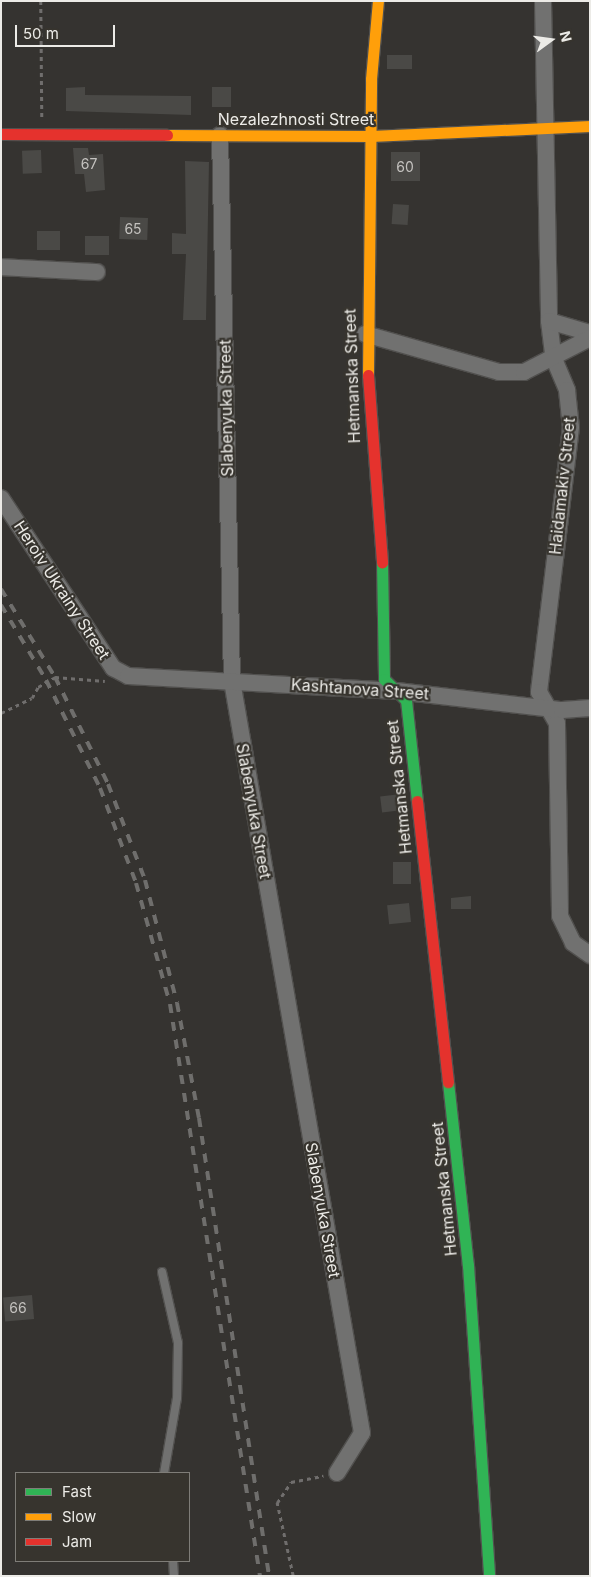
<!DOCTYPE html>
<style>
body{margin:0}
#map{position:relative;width:591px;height:1577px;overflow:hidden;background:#353330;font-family:Inter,sans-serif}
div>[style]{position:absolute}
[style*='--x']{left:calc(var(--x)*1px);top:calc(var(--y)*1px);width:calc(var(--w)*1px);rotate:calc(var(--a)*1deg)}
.building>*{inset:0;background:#4a4946;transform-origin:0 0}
.path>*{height:2.5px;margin-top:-1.25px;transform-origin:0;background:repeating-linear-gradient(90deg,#706e6d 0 4px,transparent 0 8px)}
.roads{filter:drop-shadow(1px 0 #51504e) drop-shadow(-1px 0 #51504e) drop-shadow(0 1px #51504e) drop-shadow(0 -1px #51504e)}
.lane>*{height:8px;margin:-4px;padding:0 4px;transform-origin:4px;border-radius:4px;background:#717170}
.street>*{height:16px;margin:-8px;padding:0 8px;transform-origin:8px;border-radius:8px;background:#717170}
.fast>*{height:11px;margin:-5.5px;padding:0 5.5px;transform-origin:5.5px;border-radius:5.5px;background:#30b455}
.slow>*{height:11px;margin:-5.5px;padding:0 5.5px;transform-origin:5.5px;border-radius:5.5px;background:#ff9f0a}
.jam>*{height:11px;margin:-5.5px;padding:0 5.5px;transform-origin:5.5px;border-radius:5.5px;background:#e5322d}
.rail>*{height:4px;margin-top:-2px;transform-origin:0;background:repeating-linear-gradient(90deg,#6f6e6c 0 9px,transparent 0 18px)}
span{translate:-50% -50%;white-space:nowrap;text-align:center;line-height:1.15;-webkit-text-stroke:4.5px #37342e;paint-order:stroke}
.number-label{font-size:14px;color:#c4c2bf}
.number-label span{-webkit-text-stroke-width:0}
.street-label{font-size:16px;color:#ecebe7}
.frame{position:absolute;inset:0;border:2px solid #ecebe7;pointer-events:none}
.legend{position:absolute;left:15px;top:1472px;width:175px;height:90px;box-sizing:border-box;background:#37342e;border:1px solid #7f7d78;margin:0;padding:6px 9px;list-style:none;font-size:15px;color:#ecebe7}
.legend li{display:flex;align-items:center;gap:10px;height:25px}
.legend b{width:25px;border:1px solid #7f7d78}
.north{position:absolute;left:526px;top:15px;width:50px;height:50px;-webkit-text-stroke:4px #37342e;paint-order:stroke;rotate:76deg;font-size:14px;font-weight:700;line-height:20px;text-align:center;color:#ecebe7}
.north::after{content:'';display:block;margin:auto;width:18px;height:22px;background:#ecebe7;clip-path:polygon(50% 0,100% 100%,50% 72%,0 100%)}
.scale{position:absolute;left:15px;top:25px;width:100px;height:22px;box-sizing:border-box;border:2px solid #ecebe7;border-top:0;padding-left:6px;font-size:15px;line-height:18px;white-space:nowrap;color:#ecebe7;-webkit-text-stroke:4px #37342e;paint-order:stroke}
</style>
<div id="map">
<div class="building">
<i style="left:387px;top:55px;width:25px;height:14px"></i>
<i style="clip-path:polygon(85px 87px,85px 95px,191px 96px,191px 115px,66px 111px,66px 88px)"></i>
<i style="left:212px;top:87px;width:19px;height:20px"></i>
<i style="clip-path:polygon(73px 148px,88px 148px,89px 155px,103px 154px,105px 190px,86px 192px,84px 174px,75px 174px)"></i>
<i style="left:41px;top:150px;width:23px;height:19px;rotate:88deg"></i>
<i style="left:391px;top:152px;width:29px;height:29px"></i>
<i style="clip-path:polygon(185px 161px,209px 162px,206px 320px,183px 320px,186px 254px,172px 254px,172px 233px,186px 234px)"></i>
<i style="left:393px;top:204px;width:16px;height:20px;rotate:4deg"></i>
<i style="left:120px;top:217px;width:28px;height:22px;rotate:2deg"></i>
<i style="left:37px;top:231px;width:23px;height:19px"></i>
<i style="left:85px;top:236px;width:24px;height:19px"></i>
<i style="left:401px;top:794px;width:16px;height:21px;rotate:83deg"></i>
<i style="left:393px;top:862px;width:18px;height:22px"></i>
<i style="clip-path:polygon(471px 896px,471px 909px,451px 909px,451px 898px)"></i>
<i style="left:409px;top:903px;width:19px;height:22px;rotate:84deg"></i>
<i style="left:32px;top:1295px;width:24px;height:29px;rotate:85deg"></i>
</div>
<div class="path">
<i style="--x:41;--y:1;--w:116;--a:89.5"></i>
<i style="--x:1;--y:713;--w:34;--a:-26"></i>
<i style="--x:32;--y:698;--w:13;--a:-61"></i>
<i style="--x:38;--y:687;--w:20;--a:-30"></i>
<i style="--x:55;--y:677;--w:50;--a:4.6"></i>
<i style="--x:293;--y:1576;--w:75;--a:-102.4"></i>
<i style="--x:277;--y:1503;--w:25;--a:-56"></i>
<i style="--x:291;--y:1482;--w:33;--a:-11"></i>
</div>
<div class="roads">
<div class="lane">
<i style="--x:162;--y:1272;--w:73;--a:77.3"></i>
<i style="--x:178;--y:1343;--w:55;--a:91"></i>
<i style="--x:177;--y:1398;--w:76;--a:99.8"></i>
<i style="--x:173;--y:1561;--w:15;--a:86"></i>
</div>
<div class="street">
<i style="--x:543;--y:1;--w:320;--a:88.9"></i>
<i style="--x:549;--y:321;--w:38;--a:83"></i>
<i style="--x:554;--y:359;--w:34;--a:67"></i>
<i style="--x:567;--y:390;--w:37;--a:84"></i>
<i style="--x:571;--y:427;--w:267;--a:96.9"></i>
<i style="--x:539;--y:692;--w:36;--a:60"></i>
<i style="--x:557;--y:723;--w:193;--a:89.1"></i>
<i style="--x:560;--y:916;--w:30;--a:64"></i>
<i style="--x:573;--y:943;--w:21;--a:35"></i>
<i style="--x:220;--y:135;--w:546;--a:88.74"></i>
<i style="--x:232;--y:681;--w:763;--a:80.19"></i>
<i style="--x:362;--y:1433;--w:47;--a:122"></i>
<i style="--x:1;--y:267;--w:96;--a:3"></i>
<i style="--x:549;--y:321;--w:43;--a:16.3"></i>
<i style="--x:365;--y:334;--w:139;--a:15.8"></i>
<i style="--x:499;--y:372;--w:25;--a:0"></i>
<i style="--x:524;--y:372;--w:74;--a:-27.3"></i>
<i style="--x:1;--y:498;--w:204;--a:56.6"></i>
<i style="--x:113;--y:668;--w:17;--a:28"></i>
<i style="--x:128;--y:676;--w:269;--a:3.2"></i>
<i style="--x:397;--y:691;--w:166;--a:6.6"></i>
<i style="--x:562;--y:710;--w:28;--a:-4"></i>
</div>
<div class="fast">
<i style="--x:382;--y:562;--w:117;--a:89"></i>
<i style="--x:384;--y:679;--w:30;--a:44"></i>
<i style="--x:406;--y:700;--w:102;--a:83.8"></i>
<i style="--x:448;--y:1082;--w:184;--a:83.8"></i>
<i style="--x:468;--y:1265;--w:312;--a:86.1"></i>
</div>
<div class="slow">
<i style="--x:167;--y:135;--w:204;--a:0.3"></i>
<i style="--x:371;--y:136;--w:219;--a:-2.6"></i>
<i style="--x:368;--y:375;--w:296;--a:-89.4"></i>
<i style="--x:371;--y:79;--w:78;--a:-84.9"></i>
</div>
<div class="jam">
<i style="--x:1;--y:134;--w:166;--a:0.3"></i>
<i style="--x:368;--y:375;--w:188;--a:85.7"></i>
<i style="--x:417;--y:801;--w:283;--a:83.7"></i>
</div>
</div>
<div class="rail">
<i style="--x:1;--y:589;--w:103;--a:58.5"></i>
<i style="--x:55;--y:677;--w:119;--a:63.6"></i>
<i style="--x:108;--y:784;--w:103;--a:68.9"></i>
<i style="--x:145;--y:880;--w:127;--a:75.4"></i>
<i style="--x:177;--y:1003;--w:117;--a:79.2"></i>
<i style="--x:199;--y:1118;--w:463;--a:81.3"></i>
<i style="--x:1;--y:605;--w:87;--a:59"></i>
<i style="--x:46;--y:680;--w:121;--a:63.4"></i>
<i style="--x:100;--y:788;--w:102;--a:69.2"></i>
<i style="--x:136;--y:883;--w:126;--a:74.3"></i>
<i style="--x:170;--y:1004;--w:579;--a:81.06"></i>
</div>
<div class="number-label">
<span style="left:89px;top:164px">67</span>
<span style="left:405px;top:167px">60</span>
<span style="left:133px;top:229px">65</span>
<span style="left:18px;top:1308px">66</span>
</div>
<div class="street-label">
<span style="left:296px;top:119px">Nezalezhnosti Street</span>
<span style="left:352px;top:376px;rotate:-92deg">Hetmanska Street</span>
<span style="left:226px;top:408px;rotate:-91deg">Slabenyuka Street</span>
<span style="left:562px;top:486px;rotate:-84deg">Haidamakiv Street</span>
<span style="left:62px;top:590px;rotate:57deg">Heroiv Ukrainy Street</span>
<span style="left:360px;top:689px;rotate:4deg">Kashtanova Street</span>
<span style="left:399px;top:787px;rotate:-96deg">Hetmanska Street</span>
<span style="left:254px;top:811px;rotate:80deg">Slabenyuka Street</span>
<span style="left:444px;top:1189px;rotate:-96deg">Hetmanska Street</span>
<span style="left:323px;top:1210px;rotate:80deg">Slabenyuka Street</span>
</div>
<div class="frame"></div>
<ul class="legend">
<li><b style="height:6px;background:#30b455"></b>Fast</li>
<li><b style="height:6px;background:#ff9f0a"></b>Slow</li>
<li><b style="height:6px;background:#e5322d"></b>Jam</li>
</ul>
<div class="north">N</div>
<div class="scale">50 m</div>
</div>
